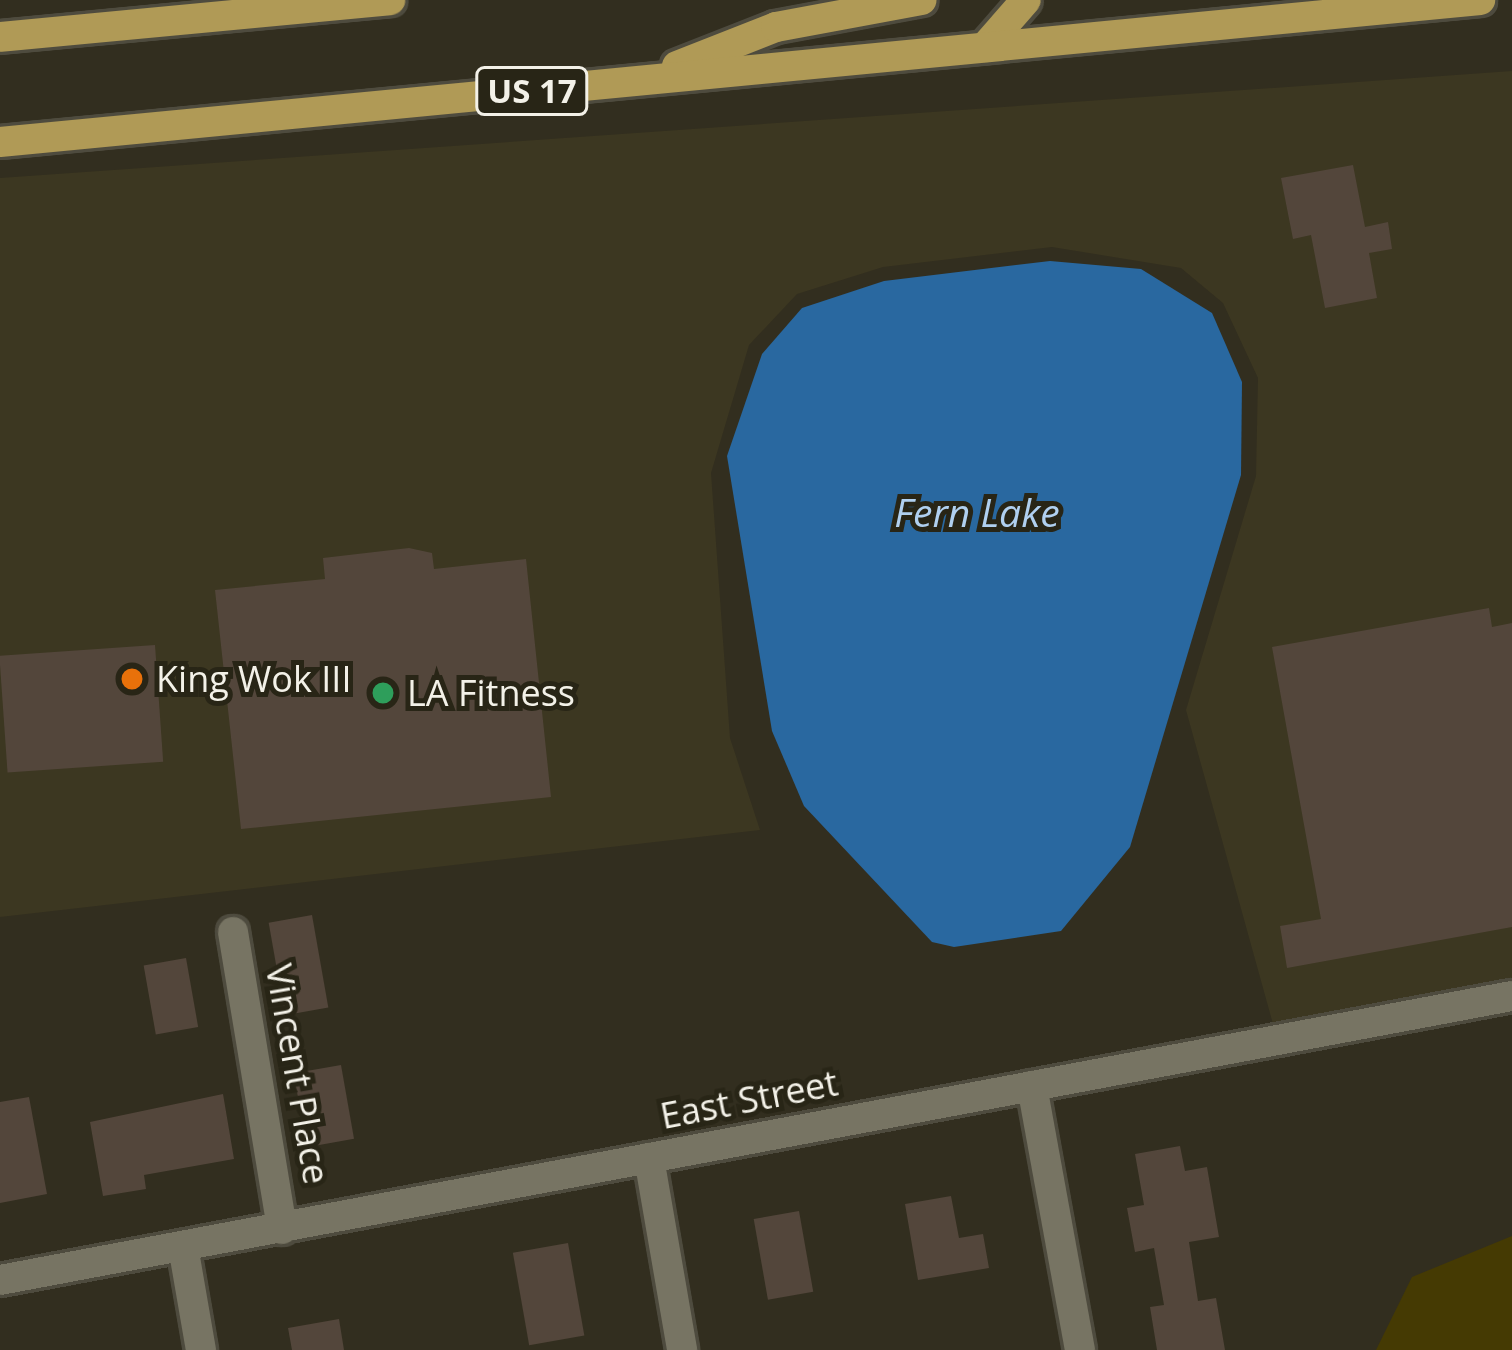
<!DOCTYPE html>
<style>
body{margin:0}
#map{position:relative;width:1512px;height:1350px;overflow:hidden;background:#322e1f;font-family:"Open Sans",sans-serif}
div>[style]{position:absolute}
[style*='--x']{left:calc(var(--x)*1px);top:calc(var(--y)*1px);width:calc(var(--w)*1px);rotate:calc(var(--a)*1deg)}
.built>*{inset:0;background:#3c3721}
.green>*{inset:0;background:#453a03}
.water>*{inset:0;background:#2968a0}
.building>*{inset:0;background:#53463b;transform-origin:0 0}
.roads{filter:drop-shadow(3px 0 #4e4b3e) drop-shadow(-3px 0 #4e4b3e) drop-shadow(0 3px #4e4b3e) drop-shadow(0 -3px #4e4b3e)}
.minor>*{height:30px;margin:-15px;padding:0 15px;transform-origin:15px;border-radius:15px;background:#777463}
.major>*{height:30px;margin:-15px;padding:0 15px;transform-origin:15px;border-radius:15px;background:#b09a56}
.dots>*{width:33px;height:33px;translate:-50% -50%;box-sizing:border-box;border:6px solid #282516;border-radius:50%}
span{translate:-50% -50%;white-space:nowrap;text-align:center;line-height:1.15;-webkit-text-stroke:10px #282516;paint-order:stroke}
.shield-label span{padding:3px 9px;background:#282516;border:3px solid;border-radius:9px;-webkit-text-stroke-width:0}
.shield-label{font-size:33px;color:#f3f1e8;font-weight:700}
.poi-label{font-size:36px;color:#f3f1e8}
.left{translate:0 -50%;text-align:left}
.street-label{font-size:36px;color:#f3f1e8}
.water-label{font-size:39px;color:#b0d0f0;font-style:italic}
</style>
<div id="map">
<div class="built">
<i style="clip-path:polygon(1512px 71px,1512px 979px,1273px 1024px,1186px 710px,1256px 476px,1258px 378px,1223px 303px,1181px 268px,1052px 247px,883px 267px,797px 294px,749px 345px,711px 473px,730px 738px,760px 830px,0 917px,0 178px)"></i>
</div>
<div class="green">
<i style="clip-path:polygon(1512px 1236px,1512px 1350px,1376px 1350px,1412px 1277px)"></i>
</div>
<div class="water">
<i style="clip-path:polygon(1050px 261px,1141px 269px,1212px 313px,1242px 382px,1241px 475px,1130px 847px,1061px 931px,954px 947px,932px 942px,804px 806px,772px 731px,727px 456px,762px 354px,802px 308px,884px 281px)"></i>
</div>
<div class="building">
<i style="clip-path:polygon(1353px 165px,1365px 227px,1388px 222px,1392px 249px,1369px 253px,1377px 298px,1325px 308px,1311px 235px,1293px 239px,1281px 178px)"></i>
<i style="clip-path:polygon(409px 548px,432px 553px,434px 569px,526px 559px,551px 797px,241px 829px,215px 590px,325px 579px,323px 558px)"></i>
<i style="clip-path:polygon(1489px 608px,1492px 627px,1512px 623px,1512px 927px,1287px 968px,1280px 926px,1321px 919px,1272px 647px)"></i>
<i style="left:155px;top:645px;width:117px;height:156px;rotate:86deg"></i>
<i style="left:312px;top:915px;width:94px;height:44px;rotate:80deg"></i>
<i style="left:186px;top:958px;width:70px;height:43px;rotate:80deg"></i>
<i style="left:341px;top:1065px;width:75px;height:48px;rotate:80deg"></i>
<i style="clip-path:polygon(223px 1094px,234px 1159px,144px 1175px,146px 1189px,103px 1196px,90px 1122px)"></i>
<i style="clip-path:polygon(29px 1097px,47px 1194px,0 1203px,0 1102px)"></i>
<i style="clip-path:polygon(1180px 1146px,1185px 1171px,1207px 1167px,1219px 1237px,1189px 1242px,1198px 1301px,1216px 1298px,1225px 1350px,1157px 1350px,1150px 1307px,1164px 1305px,1154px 1248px,1135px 1252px,1127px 1208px,1144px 1205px,1135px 1154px)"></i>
<i style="clip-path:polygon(951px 1196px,959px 1238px,983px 1234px,989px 1268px,918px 1280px,905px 1204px)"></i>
<i style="left:799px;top:1211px;width:82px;height:46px;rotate:80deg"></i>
<i style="left:568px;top:1243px;width:94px;height:56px;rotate:80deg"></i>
<i style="clip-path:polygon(339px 1319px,344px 1350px,292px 1350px,288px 1328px)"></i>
</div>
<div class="roads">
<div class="minor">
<i style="--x:233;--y:932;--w:301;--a:80.6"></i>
<i style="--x:1032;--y:1086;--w:268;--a:79.7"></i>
<i style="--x:649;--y:1158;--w:195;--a:80.2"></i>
<i style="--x:183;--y:1246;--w:106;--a:80.2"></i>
<i style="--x:0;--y:1280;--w:1538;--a:-10.64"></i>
</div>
<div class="major">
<i style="--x:0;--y:37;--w:392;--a:-5.4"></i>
<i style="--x:985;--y:47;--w:62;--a:-48.9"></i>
<i style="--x:677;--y:66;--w:106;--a:-21.5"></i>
<i style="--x:776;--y:27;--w:148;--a:-10.5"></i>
<i style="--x:0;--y:142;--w:1487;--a:-5.48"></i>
</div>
</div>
<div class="dots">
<i style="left:132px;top:679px;background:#e8710a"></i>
<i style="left:383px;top:693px;background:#2e9e5b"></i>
</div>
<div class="shield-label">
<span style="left:532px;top:91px">US 17</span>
</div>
<div class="poi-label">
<span class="left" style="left:156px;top:679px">King Wok III</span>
<span class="left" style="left:407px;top:693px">LA Fitness</span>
</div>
<div class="street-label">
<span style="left:298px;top:1074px;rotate:80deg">Vincent Place</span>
<span style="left:749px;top:1099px;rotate:-11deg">East Street</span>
</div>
<div class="water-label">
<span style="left:977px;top:512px">Fern Lake</span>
</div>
</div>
